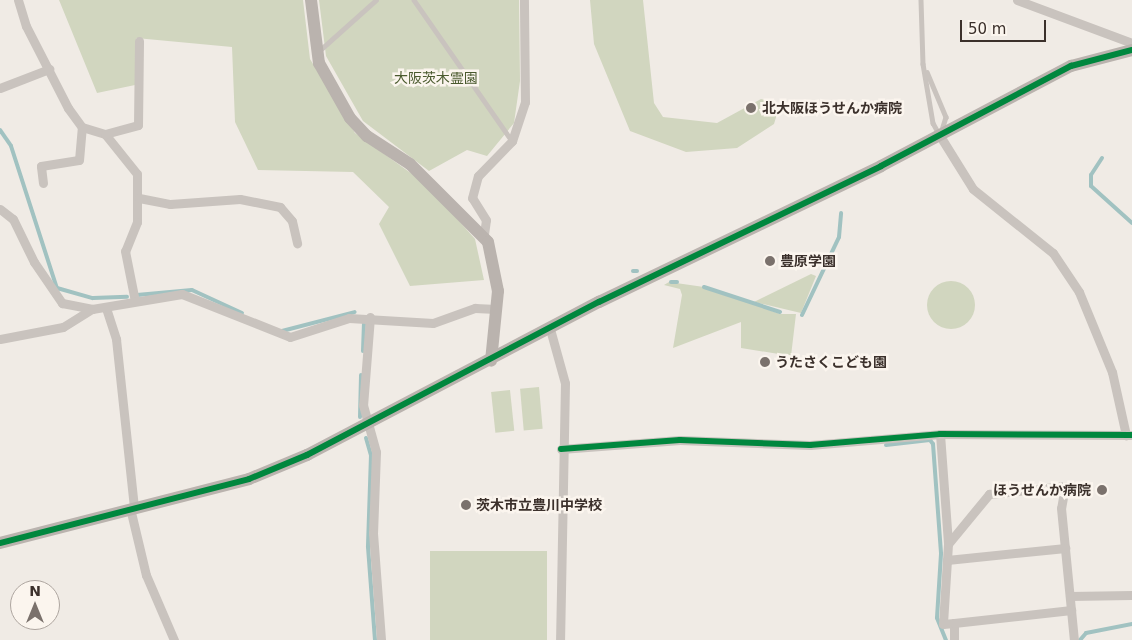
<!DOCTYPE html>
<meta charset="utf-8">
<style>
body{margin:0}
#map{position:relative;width:1132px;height:640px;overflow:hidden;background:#f0ebe5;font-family:"DejaVu Sans","Noto Sans JP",sans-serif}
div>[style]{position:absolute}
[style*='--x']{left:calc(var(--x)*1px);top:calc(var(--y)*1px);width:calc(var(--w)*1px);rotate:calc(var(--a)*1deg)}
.green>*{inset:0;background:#d1d6bf;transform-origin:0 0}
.round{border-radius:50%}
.stream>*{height:4px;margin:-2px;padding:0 2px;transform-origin:2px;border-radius:2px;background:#a1c2c1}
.lane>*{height:4.5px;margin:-2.25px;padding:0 2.25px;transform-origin:2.25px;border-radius:2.25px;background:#c9c3be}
.street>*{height:9px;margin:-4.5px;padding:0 4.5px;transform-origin:4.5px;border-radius:4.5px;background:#c9c3be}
.secondary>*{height:12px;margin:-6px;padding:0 6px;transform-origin:6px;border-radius:6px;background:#bab3ae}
.cycleway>*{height:6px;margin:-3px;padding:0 3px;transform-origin:3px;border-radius:3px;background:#00873e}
.dots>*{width:14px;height:14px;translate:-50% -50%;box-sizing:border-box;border:2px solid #fbf5ee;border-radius:50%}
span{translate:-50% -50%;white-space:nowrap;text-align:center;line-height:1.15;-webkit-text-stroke:5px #fbf5ee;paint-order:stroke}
.park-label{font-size:14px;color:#4a5a2e}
.poi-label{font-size:14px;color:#3b302b;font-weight:700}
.left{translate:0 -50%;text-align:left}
.right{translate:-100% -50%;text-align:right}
.north{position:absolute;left:10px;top:580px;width:50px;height:50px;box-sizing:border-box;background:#fbf5ee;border:1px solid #aea6a0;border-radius:50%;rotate:0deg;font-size:14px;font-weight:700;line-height:20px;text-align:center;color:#3b302b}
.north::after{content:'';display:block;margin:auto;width:18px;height:22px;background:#7a716c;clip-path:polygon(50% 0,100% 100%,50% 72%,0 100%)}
.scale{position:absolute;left:960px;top:20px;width:86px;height:22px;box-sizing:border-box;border:2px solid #3b302b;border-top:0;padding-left:6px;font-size:15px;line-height:18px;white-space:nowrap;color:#3b302b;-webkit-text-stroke:4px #fbf5ee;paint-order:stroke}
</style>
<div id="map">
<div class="green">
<i style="clip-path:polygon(59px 0,303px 0,310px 59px,355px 133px,426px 184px,475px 239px,484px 280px,410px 286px,379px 224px,389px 207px,353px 172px,258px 170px,235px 122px,232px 47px,136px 38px,135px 85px,97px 93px)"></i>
<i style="clip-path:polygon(319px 0,519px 0,520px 81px,514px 123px,487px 156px,467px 150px,429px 171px,363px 121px,326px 56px)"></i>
<i style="clip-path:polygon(590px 0,643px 0,654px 103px,663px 117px,717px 123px,761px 99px,780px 104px,774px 124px,737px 148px,686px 152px,630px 131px,594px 44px)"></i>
<i style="clip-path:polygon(811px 274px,816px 276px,801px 313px,754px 302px)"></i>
<i class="round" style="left:927px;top:281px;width:48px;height:48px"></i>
<i style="clip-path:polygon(669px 282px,704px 287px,780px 314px,796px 314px,791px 356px,741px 348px,741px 322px,673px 348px,682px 295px,680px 289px,664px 285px)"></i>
<i style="left:539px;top:387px;width:42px;height:19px;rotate:85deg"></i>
<i style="left:510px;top:390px;width:41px;height:19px;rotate:84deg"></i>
<i style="left:430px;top:551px;width:117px;height:89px"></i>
</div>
<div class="stream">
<i style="--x:0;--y:130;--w:19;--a:55"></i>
<i style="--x:11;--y:146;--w:149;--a:72.1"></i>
<i style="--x:57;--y:288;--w:37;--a:16"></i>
<i style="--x:93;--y:298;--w:34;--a:-2"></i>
<i style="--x:1102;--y:158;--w:20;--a:123"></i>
<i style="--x:1091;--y:175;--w:11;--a:90"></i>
<i style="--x:1091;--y:186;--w:55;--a:42.1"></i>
<i style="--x:633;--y:271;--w:4;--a:0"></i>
<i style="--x:671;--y:282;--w:6;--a:0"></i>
<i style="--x:704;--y:287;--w:80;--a:18.2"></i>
<i style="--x:137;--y:295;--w:55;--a:-5.2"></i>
<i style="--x:192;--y:290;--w:55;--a:24.7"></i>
<i style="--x:802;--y:315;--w:86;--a:-64.6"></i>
<i style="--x:839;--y:237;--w:24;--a:-85"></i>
<i style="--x:282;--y:331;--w:75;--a:-14.6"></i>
<i style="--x:363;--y:351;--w:28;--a:-88"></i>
<i style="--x:360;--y:417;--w:42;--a:-88.6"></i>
<i style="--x:366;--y:438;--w:18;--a:74"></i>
<i style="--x:371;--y:455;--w:92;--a:91.9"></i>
<i style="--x:368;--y:547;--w:93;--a:85.7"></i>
<i style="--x:886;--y:445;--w:44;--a:-6.5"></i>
<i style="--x:930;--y:440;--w:5;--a:53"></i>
<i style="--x:933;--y:444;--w:110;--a:85.8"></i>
<i style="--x:941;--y:554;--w:64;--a:93.6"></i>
<i style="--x:937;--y:618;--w:24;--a:68"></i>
<i style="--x:1080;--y:640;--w:9;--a:-49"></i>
<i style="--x:1086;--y:633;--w:47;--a:-11.1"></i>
</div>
<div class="lane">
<i style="--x:414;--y:0;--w:172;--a:55.2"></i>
<i style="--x:921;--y:0;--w:64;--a:88.2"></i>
<i style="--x:923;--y:64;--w:60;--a:80.4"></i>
<i style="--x:933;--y:123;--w:13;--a:61"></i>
<i style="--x:319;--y:51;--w:76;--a:-41.8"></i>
<i style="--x:927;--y:72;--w:49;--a:67.1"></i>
<i style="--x:946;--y:117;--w:14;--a:107"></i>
</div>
<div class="street">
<i style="--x:18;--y:0;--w:27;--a:73"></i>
<i style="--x:26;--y:26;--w:92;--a:62.9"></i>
<i style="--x:68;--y:108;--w:24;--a:54"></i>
<i style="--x:82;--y:127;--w:24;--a:17"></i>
<i style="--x:105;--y:134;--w:51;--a:51.3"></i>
<i style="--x:137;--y:174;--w:48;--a:90"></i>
<i style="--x:137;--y:222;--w:31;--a:112"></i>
<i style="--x:125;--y:251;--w:51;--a:78.7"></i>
<i style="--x:1017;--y:0;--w:123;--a:20.5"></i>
<i style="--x:0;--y:88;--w:53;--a:-21.2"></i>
<i style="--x:105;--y:134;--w:34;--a:-15"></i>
<i style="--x:138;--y:125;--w:84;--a:-89.3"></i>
<i style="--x:940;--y:136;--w:62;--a:58.1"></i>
<i style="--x:973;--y:189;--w:102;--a:38.7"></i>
<i style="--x:1053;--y:253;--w:47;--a:56.3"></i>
<i style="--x:1079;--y:292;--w:87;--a:67.6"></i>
<i style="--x:1112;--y:372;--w:65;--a:77.5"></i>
<i style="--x:43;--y:183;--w:17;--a:-97"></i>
<i style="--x:41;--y:166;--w:38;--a:-9"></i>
<i style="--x:79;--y:160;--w:33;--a:-85"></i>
<i style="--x:139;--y:198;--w:32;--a:11"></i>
<i style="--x:170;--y:204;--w:70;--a:-4.1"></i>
<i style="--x:240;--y:199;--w:41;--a:11.3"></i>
<i style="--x:280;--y:207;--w:18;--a:49"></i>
<i style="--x:292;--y:221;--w:23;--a:77"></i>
<i style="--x:0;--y:209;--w:16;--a:38"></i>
<i style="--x:13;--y:219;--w:48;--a:64"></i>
<i style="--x:34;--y:262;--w:50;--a:55.7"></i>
<i style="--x:62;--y:303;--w:31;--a:11"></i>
<i style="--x:484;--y:234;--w:14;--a:-82"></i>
<i style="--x:486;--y:220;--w:26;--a:-122"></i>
<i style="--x:472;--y:198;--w:23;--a:-75"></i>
<i style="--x:478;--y:176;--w:49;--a:-45.8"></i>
<i style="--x:512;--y:141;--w:41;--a:-71.6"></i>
<i style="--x:525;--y:102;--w:102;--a:-90.6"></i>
<i style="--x:106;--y:308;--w:33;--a:72"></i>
<i style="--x:116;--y:339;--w:169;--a:83.9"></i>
<i style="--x:370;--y:317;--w:88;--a:94.5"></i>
<i style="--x:363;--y:405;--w:49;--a:74.5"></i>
<i style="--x:376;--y:452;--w:81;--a:92.1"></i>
<i style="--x:373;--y:533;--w:107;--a:85.7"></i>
<i style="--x:550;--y:329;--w:56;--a:74.5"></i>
<i style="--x:565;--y:383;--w:257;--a:91.1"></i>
<i style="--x:0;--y:339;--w:64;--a:-10.8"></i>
<i style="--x:63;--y:327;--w:34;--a:-32"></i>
<i style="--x:92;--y:309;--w:91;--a:-9.5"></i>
<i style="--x:182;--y:294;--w:116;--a:21.7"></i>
<i style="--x:290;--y:337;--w:62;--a:-17.9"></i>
<i style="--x:349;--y:318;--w:84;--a:3.4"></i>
<i style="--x:433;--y:323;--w:45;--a:-19.7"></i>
<i style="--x:475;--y:308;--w:21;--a:3"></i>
<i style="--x:940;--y:434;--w:110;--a:85.8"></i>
<i style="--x:948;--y:544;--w:80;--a:93.6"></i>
<i style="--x:943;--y:624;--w:11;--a:-5"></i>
<i style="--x:954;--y:623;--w:17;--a:90"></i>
<i style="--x:561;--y:449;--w:119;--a:-4.3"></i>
<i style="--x:680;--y:440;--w:130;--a:2.2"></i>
<i style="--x:810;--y:445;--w:130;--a:-4.8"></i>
<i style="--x:940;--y:434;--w:192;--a:0.3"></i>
<i style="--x:130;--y:508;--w:69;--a:76.6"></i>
<i style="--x:146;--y:575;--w:71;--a:66.7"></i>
<i style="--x:948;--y:544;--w:65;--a:-50.6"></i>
<i style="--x:989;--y:494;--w:76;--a:-6"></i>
<i style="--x:1065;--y:486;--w:22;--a:100"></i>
<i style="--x:1061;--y:508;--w:133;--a:84.4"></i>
<i style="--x:947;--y:560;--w:119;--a:-5.8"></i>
<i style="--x:1070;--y:596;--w:62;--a:-0.9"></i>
<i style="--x:954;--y:623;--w:118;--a:-6.3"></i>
</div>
<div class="secondary">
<i style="--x:311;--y:0;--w:64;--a:82.8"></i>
<i style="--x:319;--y:63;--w:63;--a:60.6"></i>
<i style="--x:350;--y:118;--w:25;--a:47"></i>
<i style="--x:367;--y:136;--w:51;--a:33.1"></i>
<i style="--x:410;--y:164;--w:110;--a:45"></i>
<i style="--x:488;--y:242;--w:50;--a:78.5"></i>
<i style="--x:498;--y:291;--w:70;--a:95.7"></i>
<i style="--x:0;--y:543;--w:257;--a:-14.4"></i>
<i style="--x:249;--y:479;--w:63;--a:-22.5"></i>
<i style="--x:307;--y:455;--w:330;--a:-27.7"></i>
<i style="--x:599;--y:302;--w:313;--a:-25.7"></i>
<i style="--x:881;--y:166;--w:215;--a:-27.8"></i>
<i style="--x:1071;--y:66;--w:63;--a:-14.7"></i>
</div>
<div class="cycleway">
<i style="--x:561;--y:449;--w:119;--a:-4.3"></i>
<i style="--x:680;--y:440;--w:130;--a:2.2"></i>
<i style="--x:810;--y:445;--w:130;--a:-4.8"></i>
<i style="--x:940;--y:434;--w:192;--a:0.3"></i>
<i style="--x:0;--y:543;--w:257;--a:-14.4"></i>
<i style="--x:249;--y:479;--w:63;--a:-22.5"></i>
<i style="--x:307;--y:455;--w:330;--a:-27.7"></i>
<i style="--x:599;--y:302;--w:313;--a:-25.7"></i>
<i style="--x:881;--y:166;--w:215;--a:-27.8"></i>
<i style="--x:1071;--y:66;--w:63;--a:-14.7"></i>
</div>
<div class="dots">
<i style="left:751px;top:108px;background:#7a716c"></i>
<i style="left:770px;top:261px;background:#7a716c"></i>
<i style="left:765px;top:362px;background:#7a716c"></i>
<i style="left:1102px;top:490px;background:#7a716c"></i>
<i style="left:466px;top:505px;background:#7a716c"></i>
</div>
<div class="park-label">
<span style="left:436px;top:78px">大阪茨木霊園</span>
</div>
<div class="poi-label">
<span class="left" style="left:762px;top:108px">北大阪ほうせんか病院</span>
<span class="left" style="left:780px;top:261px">豊原学園</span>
<span class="left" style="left:775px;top:362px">うたさくこども園</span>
<span class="right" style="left:1091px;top:490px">ほうせんか病院</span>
<span class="left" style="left:476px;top:505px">茨木市立豊川中学校</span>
</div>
<div class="north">N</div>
<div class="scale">50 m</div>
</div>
